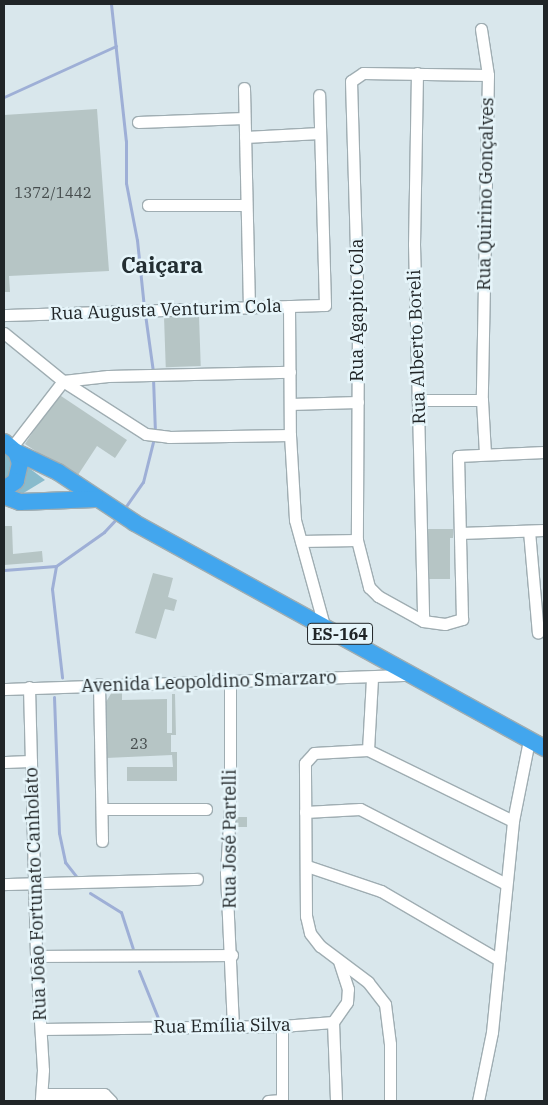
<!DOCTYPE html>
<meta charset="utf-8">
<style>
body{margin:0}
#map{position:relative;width:548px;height:1105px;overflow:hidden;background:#d9e7ec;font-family:"IBM Plex Serif",serif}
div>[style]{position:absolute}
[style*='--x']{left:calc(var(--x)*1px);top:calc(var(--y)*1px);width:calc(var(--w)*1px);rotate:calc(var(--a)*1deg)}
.green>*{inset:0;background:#89bbcc}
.stream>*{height:3px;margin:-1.5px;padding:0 1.5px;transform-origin:1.5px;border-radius:1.5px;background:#9eafd6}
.building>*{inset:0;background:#b6c5c5;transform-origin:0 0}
.roads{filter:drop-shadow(1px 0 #9fadb2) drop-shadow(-1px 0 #9fadb2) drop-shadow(0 1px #9fadb2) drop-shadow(0 -1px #9fadb2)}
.minor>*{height:11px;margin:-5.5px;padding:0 5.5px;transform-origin:5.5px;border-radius:5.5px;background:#fff}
.highway>*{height:16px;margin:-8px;padding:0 8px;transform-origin:8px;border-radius:8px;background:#42a6ee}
span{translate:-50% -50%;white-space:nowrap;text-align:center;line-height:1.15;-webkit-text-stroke:5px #e6f5fa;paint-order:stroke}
.number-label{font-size:15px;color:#464d4e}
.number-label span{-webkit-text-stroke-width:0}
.shield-label span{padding:1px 4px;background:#e6f5fa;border:1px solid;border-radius:4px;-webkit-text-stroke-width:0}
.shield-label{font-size:16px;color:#202527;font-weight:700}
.street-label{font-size:18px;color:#202527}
.district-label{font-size:22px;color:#232e32;font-weight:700}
.frame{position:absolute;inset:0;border:5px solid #202527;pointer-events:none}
</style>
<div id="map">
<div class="green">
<i style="clip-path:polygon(4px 450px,33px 471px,45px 480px,12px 500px,4px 501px)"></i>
</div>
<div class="stream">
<i style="--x:111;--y:4;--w:138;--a:83.8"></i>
<i style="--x:126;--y:141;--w:42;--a:90"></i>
<i style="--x:126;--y:183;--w:58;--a:79.1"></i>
<i style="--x:137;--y:240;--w:68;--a:84.1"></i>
<i style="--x:4;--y:97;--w:123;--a:-24.5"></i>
<i style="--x:145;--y:314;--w:59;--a:82.1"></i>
<i style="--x:153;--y:378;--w:54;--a:87.9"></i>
<i style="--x:124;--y:509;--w:33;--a:-55"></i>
<i style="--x:143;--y:482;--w:45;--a:-76"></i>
<i style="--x:56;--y:566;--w:23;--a:100"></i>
<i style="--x:52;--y:589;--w:89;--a:83.5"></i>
<i style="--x:4;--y:570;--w:52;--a:-4.4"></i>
<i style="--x:56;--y:566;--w:59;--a:-35.3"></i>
<i style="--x:104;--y:532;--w:19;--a:-47"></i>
<i style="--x:54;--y:697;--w:136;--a:87.9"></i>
<i style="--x:59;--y:833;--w:30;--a:78"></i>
<i style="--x:65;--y:862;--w:18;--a:52"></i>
<i style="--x:90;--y:893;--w:36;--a:32"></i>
<i style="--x:121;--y:912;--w:38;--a:72"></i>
<i style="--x:139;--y:971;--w:51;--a:68"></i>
</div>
<div class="building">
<i style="clip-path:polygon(97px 109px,109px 271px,9px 276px,10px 292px,4px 292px,4px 115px)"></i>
<i style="left:199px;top:316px;width:50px;height:35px;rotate:88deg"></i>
<i style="clip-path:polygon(58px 394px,127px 440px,115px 458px,97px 446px,76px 478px,25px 444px)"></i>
<i style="clip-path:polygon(4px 526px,12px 526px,13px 554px,42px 551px,43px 562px,4px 565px)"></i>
<i style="clip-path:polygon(428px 529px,453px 529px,453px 538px,450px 538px,450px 579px,428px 579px)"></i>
<i style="clip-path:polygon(153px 573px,173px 578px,168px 597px,177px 600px,174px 611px,165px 609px,156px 639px,135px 633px)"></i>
<i style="clip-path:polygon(112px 692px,122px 692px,122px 700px,167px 699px,167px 733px,172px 733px,172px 694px,175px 694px,176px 735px,171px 735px,171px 752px,177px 752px,177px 781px,127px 781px,127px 767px,173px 767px,172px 755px,106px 758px,106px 702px)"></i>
<i style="left:236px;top:817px;width:11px;height:10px"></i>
</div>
<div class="roads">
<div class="minor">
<i style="--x:481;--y:29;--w:47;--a:81.3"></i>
<i style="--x:488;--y:75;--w:325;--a:91.1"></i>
<i style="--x:482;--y:400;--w:53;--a:86.8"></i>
<i style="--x:417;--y:73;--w:171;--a:91"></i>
<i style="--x:414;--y:244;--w:377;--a:88.6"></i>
<i style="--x:488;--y:75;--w:125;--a:-179.1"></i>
<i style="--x:363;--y:73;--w:14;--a:146"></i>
<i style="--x:351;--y:81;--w:242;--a:88.3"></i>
<i style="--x:358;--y:323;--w:217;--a:90.3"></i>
<i style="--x:357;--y:540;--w:49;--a:75.7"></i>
<i style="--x:369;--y:587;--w:13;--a:45"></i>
<i style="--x:378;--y:596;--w:51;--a:29.1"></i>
<i style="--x:423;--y:621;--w:22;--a:8"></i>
<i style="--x:445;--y:624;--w:18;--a:-16"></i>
<i style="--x:462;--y:619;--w:163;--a:-91.4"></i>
<i style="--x:458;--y:456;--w:86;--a:-2.7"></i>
<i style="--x:244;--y:88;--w:219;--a:88.7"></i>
<i style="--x:138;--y:122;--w:106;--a:-2.2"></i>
<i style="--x:245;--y:137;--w:75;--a:-3.1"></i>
<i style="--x:148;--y:205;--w:98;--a:0"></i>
<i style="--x:289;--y:306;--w:129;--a:89.6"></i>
<i style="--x:290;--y:435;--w:85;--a:86.6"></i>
<i style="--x:295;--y:520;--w:109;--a:74.6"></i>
<i style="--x:4;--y:315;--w:321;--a:-1.8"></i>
<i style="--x:325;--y:305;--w:210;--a:-91.6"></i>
<i style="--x:4;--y:333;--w:76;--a:39.1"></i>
<i style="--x:63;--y:381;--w:98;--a:32.6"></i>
<i style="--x:146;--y:434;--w:23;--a:7"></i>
<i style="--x:169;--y:437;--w:121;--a:-0.9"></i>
<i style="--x:418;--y:400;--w:64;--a:0"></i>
<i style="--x:290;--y:404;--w:68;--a:-1.7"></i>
<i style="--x:12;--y:447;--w:83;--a:-52.3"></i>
<i style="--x:63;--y:381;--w:45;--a:-6.3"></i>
<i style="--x:108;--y:376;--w:182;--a:-1.3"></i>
<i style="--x:529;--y:531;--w:102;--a:85"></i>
<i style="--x:460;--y:533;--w:84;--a:-2"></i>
<i style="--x:301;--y:541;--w:56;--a:-1"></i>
<i style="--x:230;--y:681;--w:128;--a:90"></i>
<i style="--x:230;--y:809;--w:64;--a:93.6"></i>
<i style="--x:226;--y:873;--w:154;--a:87.4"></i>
<i style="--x:99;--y:684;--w:157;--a:88.9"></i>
<i style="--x:29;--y:687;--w:269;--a:88.5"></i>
<i style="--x:36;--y:956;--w:114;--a:86.5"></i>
<i style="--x:43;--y:1070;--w:31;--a:94"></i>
<i style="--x:4;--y:689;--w:408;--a:-2"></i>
<i style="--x:368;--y:750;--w:72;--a:-86.8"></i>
<i style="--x:4;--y:762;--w:27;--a:-2"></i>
<i style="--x:102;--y:809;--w:104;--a:0"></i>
<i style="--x:305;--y:812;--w:55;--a:-3.1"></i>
<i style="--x:360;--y:809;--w:164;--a:27.2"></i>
<i style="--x:307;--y:866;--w:78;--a:18.7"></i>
<i style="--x:381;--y:891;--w:137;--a:30.3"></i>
<i style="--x:4;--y:884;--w:193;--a:-1.5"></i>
<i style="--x:36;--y:956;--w:196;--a:-0.3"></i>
<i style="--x:333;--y:1022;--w:79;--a:87.8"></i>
<i style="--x:282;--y:1026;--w:75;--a:90"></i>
<i style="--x:41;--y:1029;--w:241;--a:-0.7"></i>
<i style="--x:282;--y:1026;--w:51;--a:-4.5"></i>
<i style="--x:333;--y:1022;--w:24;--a:-55"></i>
<i style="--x:347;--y:1002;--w:13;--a:-86"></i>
<i style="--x:348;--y:989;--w:28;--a:-108"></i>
<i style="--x:42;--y:1094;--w:62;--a:0"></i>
<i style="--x:104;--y:1094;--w:10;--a:45"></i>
<i style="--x:268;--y:1101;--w:14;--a:-4"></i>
<i style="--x:390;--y:1101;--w:57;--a:-90"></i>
<i style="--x:390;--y:1044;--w:40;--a:-97.1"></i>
<i style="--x:385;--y:1004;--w:28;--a:-128"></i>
<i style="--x:368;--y:982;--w:60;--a:-143.1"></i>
<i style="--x:320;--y:946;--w:16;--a:-128"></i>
<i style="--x:310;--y:933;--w:17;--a:-103"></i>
<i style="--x:306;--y:916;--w:153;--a:-90.4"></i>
<i style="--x:305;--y:763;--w:13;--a:-48"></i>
<i style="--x:314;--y:753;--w:54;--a:-3.2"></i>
<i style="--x:368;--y:750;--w:161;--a:26.1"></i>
<i style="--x:478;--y:1101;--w:70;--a:-78.5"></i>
<i style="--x:492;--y:1032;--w:212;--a:-84.3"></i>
<i style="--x:513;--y:821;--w:83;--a:-78.8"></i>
</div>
<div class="highway">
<i style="--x:4;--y:442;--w:16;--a:40"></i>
<i style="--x:16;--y:452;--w:12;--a:70"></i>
<i style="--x:20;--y:463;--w:18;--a:103"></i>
<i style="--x:16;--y:481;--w:14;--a:146"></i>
<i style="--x:16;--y:452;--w:47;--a:25.5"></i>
<i style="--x:58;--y:472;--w:92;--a:33.5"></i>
<i style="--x:135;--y:523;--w:467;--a:28.8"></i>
<i style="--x:4;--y:496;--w:17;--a:21"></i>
<i style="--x:20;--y:502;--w:75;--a:-2.3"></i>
</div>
</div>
<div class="number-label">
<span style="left:53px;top:193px">1372/1442</span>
<span style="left:139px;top:744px">23</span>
</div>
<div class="shield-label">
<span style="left:340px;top:634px">ES-164</span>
</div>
<div class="street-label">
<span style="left:486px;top:194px;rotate:-89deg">Rua Quirino Gonçalves</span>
<span style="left:166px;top:310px;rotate:-2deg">Rua Augusta Venturim Cola</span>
<span style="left:357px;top:310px;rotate:-90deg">Rua Agapito Cola</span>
<span style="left:417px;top:347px;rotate:-92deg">Rua Alberto Boreli</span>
<span style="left:209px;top:682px;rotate:-2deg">Avenida Leopoldino Smarzaro</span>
<span style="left:230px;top:839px;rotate:-90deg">Rua José Partelli</span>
<span style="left:36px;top:894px;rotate:-92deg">Rua João Fortunato Canholato</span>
<span style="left:222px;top:1026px;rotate:-1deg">Rua Emília Silva</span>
</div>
<div class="district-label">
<span style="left:162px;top:265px">Caiçara</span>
</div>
<div class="frame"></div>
</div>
